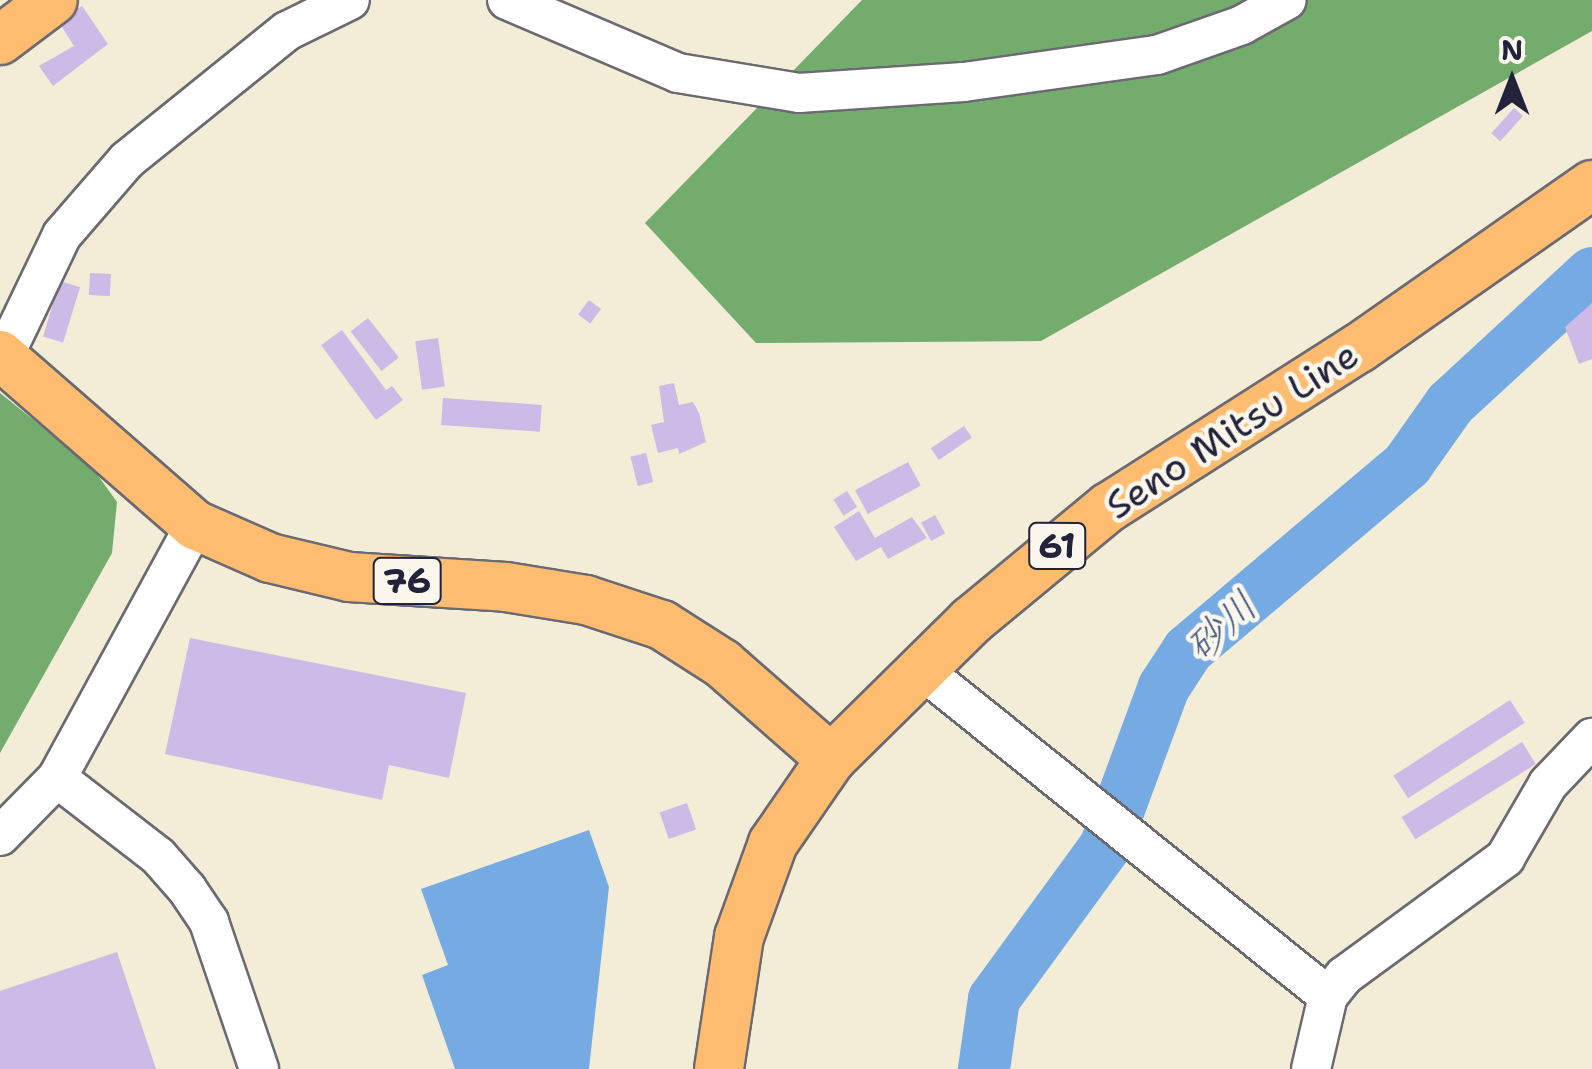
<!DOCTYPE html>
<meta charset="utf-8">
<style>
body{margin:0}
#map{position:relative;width:1592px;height:1069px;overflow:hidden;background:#f3ecd6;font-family:"Shantell Sans","Klee One",sans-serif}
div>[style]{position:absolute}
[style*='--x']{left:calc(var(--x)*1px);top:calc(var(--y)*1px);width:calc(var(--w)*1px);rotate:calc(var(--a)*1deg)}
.forest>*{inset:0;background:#73ac6c}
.water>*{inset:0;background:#76aae3}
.river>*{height:52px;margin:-26px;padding:0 26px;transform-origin:26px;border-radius:26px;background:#76aae3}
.building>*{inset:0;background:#cdbae7;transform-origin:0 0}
.roads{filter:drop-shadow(2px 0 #6b6971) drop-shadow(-2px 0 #6b6971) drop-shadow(0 2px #6b6971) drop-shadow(0 -2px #6b6971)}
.minor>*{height:38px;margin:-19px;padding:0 19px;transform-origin:19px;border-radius:19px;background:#fff}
.major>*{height:48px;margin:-24px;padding:0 24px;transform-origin:24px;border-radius:24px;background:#fdbc70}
span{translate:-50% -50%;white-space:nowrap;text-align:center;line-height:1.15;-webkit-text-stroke:9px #fbf7ec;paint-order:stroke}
.shield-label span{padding:2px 8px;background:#fbf7ec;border:2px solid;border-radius:8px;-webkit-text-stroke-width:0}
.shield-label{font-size:35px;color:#22223b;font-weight:700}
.street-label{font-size:38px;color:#22223b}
.water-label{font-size:40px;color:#44587e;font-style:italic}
.north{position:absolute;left:1462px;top:30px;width:100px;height:100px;-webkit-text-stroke:8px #fbf7ec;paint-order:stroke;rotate:0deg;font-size:28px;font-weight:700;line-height:40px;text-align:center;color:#22223b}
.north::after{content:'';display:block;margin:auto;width:35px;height:45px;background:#22223b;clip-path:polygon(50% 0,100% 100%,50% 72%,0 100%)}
</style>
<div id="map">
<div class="forest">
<i style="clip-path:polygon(862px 0,1592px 0,1592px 31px,1041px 341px,756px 343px,645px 223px)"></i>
<i style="clip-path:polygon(0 393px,91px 466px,117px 502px,112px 553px,0 753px)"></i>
</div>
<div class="water">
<i style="clip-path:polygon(589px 830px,609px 887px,589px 1069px,455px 1069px,422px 975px,448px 965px,421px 889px)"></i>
</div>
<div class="river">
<i style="--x:984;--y:1069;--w:71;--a:-81.9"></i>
<i style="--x:994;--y:999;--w:188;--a:-53.9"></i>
<i style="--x:1105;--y:847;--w:171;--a:-69.8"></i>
<i style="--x:1164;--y:687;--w:44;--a:-57"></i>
<i style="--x:1188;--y:650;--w:287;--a:-40.2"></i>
<i style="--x:1407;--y:465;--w:75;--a:-54.8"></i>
<i style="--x:1450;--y:404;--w:193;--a:-42.7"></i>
</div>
<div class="building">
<i style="clip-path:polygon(82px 6px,108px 44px,53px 86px,39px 66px,74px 46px,58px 21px)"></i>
<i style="left:1514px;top:108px;width:12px;height:34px;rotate:42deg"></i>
<i style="left:90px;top:273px;width:21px;height:22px;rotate:3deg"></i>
<i style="left:60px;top:281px;width:21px;height:58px;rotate:17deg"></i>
<i style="left:589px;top:300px;width:15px;height:18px;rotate:37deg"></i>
<i style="clip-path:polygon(1592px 303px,1592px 359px,1579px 364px,1565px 327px)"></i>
<i style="left:368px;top:318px;width:50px;height:22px;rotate:52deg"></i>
<i style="clip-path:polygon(342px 330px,386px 390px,392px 386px,403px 400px,376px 420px,321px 345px)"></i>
<i style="left:438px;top:338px;width:49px;height:23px;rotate:82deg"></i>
<i style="clip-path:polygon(674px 383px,679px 405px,693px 402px,699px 413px,706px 442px,679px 454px,678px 448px,658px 453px,651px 425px,664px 422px,659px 386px)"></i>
<i style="left:443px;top:398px;width:99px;height:27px;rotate:4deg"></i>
<i style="left:964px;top:426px;width:14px;height:40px;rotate:56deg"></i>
<i style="left:646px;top:453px;width:30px;height:16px;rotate:76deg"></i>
<i style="left:908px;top:462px;width:27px;height:60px;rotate:62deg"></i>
<i style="left:847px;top:491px;width:19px;height:16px;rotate:58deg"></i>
<i style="clip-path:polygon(859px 511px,875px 538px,912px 517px,927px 538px,888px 559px,881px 547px,856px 561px,834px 527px)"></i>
<i style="left:935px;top:515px;width:21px;height:16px;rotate:61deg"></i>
<i style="clip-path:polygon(190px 638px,466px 693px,449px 778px,389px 765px,382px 800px,165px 754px)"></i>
<i style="left:1510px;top:700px;width:27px;height:139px;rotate:57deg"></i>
<i style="left:1522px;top:742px;width:26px;height:142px;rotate:58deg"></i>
<i style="left:687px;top:803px;width:28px;height:29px;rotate:71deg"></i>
<i style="clip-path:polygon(117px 952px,156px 1069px,0 1069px,0 991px)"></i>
</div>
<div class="roads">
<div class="minor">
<i style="--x:507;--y:0;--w:186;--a:23.1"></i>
<i style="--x:678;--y:73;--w:123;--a:9.4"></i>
<i style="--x:799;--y:93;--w:165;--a:-3.8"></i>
<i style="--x:964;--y:82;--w:195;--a:-8"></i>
<i style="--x:1157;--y:55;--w:90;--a:-19.4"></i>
<i style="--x:1242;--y:25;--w:51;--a:-29.1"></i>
<i style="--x:3;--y:358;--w:136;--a:-64.4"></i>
<i style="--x:62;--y:235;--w:99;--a:-49.1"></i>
<i style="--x:127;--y:160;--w:206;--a:-38.9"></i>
<i style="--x:287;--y:31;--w:70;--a:-26.2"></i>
<i style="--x:922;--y:670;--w:521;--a:38.76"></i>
<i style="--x:57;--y:778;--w:128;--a:37.7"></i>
<i style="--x:158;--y:856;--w:44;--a:48.7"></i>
<i style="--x:187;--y:889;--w:40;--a:56"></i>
<i style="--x:209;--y:922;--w:155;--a:71.2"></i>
<i style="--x:0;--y:836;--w:81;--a:-45.5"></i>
<i style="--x:57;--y:778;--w:288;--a:-61.4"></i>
<i style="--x:1311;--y:1069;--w:75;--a:-76.9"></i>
<i style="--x:1328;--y:996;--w:26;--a:-51"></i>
<i style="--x:1344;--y:976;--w:200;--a:-36.2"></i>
<i style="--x:1505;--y:858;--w:86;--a:-59.8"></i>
<i style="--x:1548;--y:784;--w:64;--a:-46.3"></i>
</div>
<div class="major">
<i style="--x:0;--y:40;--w:66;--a:-37"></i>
<i style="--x:0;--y:355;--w:259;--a:41.1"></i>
<i style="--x:195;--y:525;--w:82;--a:23.7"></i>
<i style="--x:270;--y:558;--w:81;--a:13.5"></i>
<i style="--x:349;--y:577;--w:157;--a:3.6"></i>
<i style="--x:506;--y:587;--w:81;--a:9.2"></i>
<i style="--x:586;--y:600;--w:80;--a:18.2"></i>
<i style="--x:662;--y:625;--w:72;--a:32.6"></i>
<i style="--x:723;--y:664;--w:144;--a:41.3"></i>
<i style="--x:719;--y:1069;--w:134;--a:-81.4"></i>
<i style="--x:739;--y:937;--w:100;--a:-70.1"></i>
<i style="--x:773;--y:843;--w:102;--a:-55.4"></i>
<i style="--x:831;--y:759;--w:197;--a:-44.6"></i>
<i style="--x:971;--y:621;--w:179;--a:-39.6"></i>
<i style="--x:1109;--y:507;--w:296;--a:-32.5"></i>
<i style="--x:1359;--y:348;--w:284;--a:-35"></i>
</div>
</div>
<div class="shield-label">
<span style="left:1057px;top:546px">61</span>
<span style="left:407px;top:581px">76</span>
</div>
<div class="street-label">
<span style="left:1232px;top:430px;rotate:-33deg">Seno Mitsu Line</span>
</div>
<div class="water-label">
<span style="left:1221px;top:626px;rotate:-43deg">砂川</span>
</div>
<div class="north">N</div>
</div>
